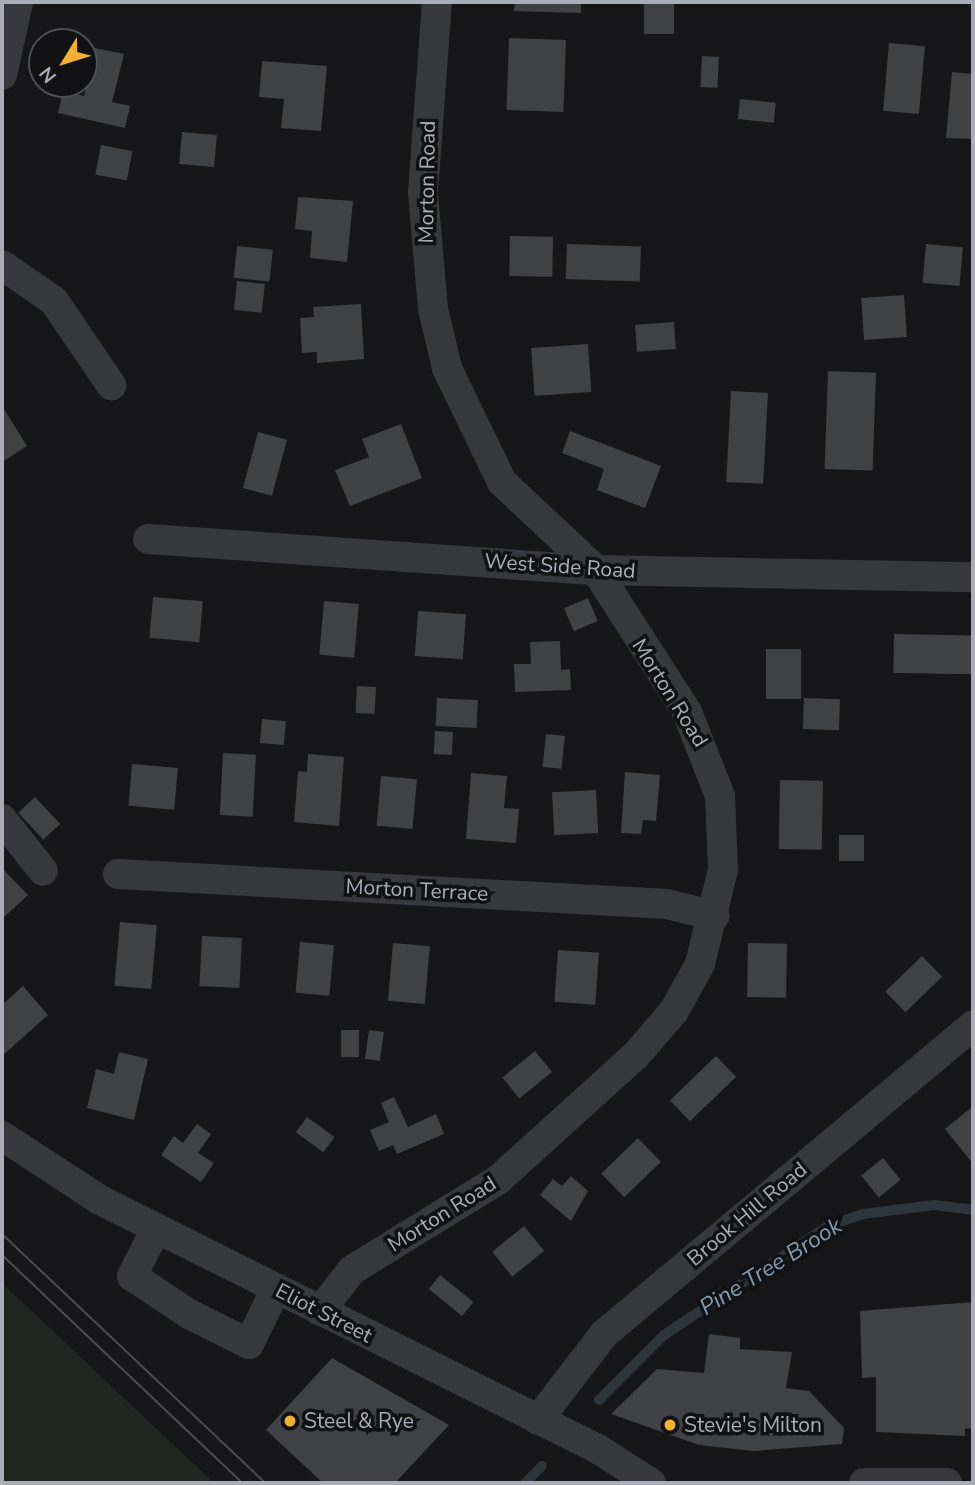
<!DOCTYPE html>
<style>
body{margin:0}
#map{position:relative;width:975px;height:1485px;overflow:hidden;background:#161618;font-family:"Nunito Sans",sans-serif}
div>[style]{position:absolute}
[style*='--x']{left:calc(var(--x)*1px);top:calc(var(--y)*1px);width:calc(var(--w)*1px);rotate:calc(var(--a)*1deg)}
.green>*{inset:0;background:#1e261f}
.stream>*{height:10px;margin:-5px;padding:0 5px;transform-origin:5px;border-radius:5px;background:#2c353c}
.building>*{inset:0;background:#404145;transform-origin:0 0}
.minor>*{height:30px;margin:-15px;padding:0 15px;transform-origin:15px;border-radius:15px;background:#37383d}
.tram>*{height:2px;margin:-1px;padding:0 1px;transform-origin:1px;border-radius:1px;background:#4a4c52}
.dots>*{width:19px;height:19px;translate:-50% -50%;box-sizing:border-box;border:4px solid #111113;border-radius:50%}
span{translate:-50% -50%;white-space:nowrap;text-align:center;line-height:1.15;-webkit-text-stroke:7px #111113;paint-order:stroke}
.street-label{font-size:21px;color:#a8adb8}
.poi-label{font-size:21px;color:#a8adb8}
.left{translate:0 -50%;text-align:left}
.water-label{font-size:23px;color:#7f9bb3;font-style:italic}
.frame{position:absolute;inset:0;border:4px solid #a8adb8;pointer-events:none}
.north{position:absolute;left:28px;top:28px;width:70px;height:70px;box-sizing:border-box;background:#111113;border:2px solid #4d4f55;border-radius:50%;rotate:232deg;font-size:19px;font-weight:700;line-height:28px;text-align:center;color:#a8adb8}
.north::after{content:'';display:block;margin:auto;width:24px;height:32px;background:#f2b134;clip-path:polygon(50% 0,100% 100%,50% 72%,0 100%)}
</style>
<div id="map">
<div class="green">
<i style="clip-path:polygon(2px 1283px,214px 1483px,2px 1483px)"></i>
</div>
<div class="stream">
<i style="--x:599;--y:1400;--w:92;--a:-45"></i>
<i style="--x:664;--y:1335;--w:197;--a:-33.6"></i>
<i style="--x:828;--y:1226;--w:37;--a:-19"></i>
<i style="--x:863;--y:1214;--w:72;--a:-7.2"></i>
<i style="--x:934;--y:1205;--w:39;--a:7"></i>
<i style="--x:525;--y:1483;--w:24;--a:-45"></i>
</div>
<div class="building">
<i style="clip-path:polygon(515px 2px,581px 2px,581px 13px,514px 11px)"></i>
<i style="left:644px;top:2px;width:30px;height:32px"></i>
<i style="left:509px;top:38px;width:57px;height:72px;rotate:2deg"></i>
<i style="left:889px;top:43px;width:36px;height:68px;rotate:5deg"></i>
<i style="clip-path:polygon(95px 48px,124px 54px,112px 102px,130px 106px,125px 128px,58px 113px,63px 91px,84px 96px)"></i>
<i style="left:702px;top:56px;width:17px;height:31px;rotate:3deg"></i>
<i style="clip-path:polygon(262px 61px,327px 66px,321px 131px,281px 128px,284px 99px,259px 97px)"></i>
<i style="clip-path:polygon(952px 72px,973px 74px,973px 139px,946px 138px)"></i>
<i style="left:740px;top:99px;width:36px;height:20px;rotate:6deg"></i>
<i style="left:182px;top:132px;width:35px;height:32px;rotate:5deg"></i>
<i style="left:101px;top:145px;width:32px;height:30px;rotate:11deg"></i>
<i style="clip-path:polygon(298px 197px,353px 201px,347px 262px,310px 258px,312px 231px,295px 229px)"></i>
<i style="left:510px;top:236px;width:43px;height:40px;rotate:1deg"></i>
<i style="left:567px;top:244px;width:74px;height:35px;rotate:2deg"></i>
<i style="left:926px;top:244px;width:37px;height:39px;rotate:5deg"></i>
<i style="left:237px;top:246px;width:36px;height:32px;rotate:6deg"></i>
<i style="left:237px;top:281px;width:28px;height:29px;rotate:6deg"></i>
<i style="left:904px;top:295px;width:42px;height:43px;rotate:86deg"></i>
<i style="clip-path:polygon(361px 304px,364px 359px,317px 363px,317px 352px,302px 353px,300px 318px,314px 317px,313px 307px)"></i>
<i style="left:674px;top:322px;width:27px;height:39px;rotate:86deg"></i>
<i style="left:588px;top:344px;width:48px;height:57px;rotate:86deg"></i>
<i style="left:828px;top:371px;width:48px;height:98px;rotate:2deg"></i>
<i style="left:731px;top:391px;width:37px;height:91px;rotate:3deg"></i>
<i style="clip-path:polygon(2px 406px,27px 446px,2px 462px)"></i>
<i style="clip-path:polygon(401px 424px,422px 478px,350px 506px,335px 470px,369px 457px,362px 439px)"></i>
<i style="clip-path:polygon(570px 431px,661px 466px,645px 508px,597px 490px,604px 469px,562px 453px)"></i>
<i style="left:258px;top:432px;width:30px;height:58px;rotate:15deg"></i>
<i style="left:153px;top:597px;width:50px;height:41px;rotate:5deg"></i>
<i style="left:588px;top:598px;width:25px;height:26px;rotate:67deg"></i>
<i style="left:324px;top:601px;width:35px;height:54px;rotate:5deg"></i>
<i style="left:418px;top:611px;width:48px;height:45px;rotate:4deg"></i>
<i style="left:894px;top:634px;width:79px;height:39px;rotate:1deg"></i>
<i style="clip-path:polygon(560px 641px,561px 670px,570px 669px,571px 690px,515px 692px,514px 664px,531px 664px,530px 642px)"></i>
<i style="left:766px;top:649px;width:35px;height:50px"></i>
<i style="left:357px;top:686px;width:19px;height:27px;rotate:3deg"></i>
<i style="left:437px;top:698px;width:41px;height:28px;rotate:3deg"></i>
<i style="left:804px;top:698px;width:36px;height:31px;rotate:2deg"></i>
<i style="left:262px;top:719px;width:24px;height:24px;rotate:5deg"></i>
<i style="left:435px;top:731px;width:18px;height:23px;rotate:3deg"></i>
<i style="left:546px;top:734px;width:19px;height:33px;rotate:6deg"></i>
<i style="left:223px;top:753px;width:33px;height:62px;rotate:3deg"></i>
<i style="clip-path:polygon(308px 754px,344px 757px,339px 826px,294px 822px,298px 771px,307px 772px)"></i>
<i style="left:132px;top:764px;width:46px;height:42px;rotate:5deg"></i>
<i style="clip-path:polygon(625px 772px,660px 775px,656px 821px,643px 820px,641px 834px,621px 833px)"></i>
<i style="clip-path:polygon(471px 773px,507px 776px,504px 808px,519px 809px,516px 843px,466px 839px)"></i>
<i style="left:381px;top:776px;width:36px;height:50px;rotate:5deg"></i>
<i style="left:780px;top:780px;width:43px;height:69px;rotate:1deg"></i>
<i style="left:596px;top:790px;width:43px;height:44px;rotate:87deg"></i>
<i style="left:35px;top:797px;width:37px;height:23px;rotate:47deg"></i>
<i style="left:839px;top:835px;width:25px;height:26px"></i>
<i style="clip-path:polygon(2px 868px,28px 895px,2px 919px)"></i>
<i style="left:120px;top:922px;width:37px;height:64px;rotate:5deg"></i>
<i style="left:202px;top:936px;width:40px;height:50px;rotate:3deg"></i>
<i style="left:300px;top:942px;width:34px;height:51px;rotate:5deg"></i>
<i style="left:393px;top:943px;width:37px;height:58px;rotate:5deg"></i>
<i style="left:748px;top:943px;width:39px;height:54px;rotate:1deg"></i>
<i style="left:558px;top:950px;width:41px;height:52px;rotate:4deg"></i>
<i style="left:922px;top:956px;width:29px;height:51px;rotate:46deg"></i>
<i style="clip-path:polygon(23px 986px,48px 1015px,2px 1056px,2px 1005px)"></i>
<i style="left:341px;top:1030px;width:18px;height:27px"></i>
<i style="left:369px;top:1030px;width:15px;height:29px;rotate:8deg"></i>
<i style="left:535px;top:1051px;width:27px;height:42px;rotate:51deg"></i>
<i style="clip-path:polygon(119px 1052px,148px 1059px,134px 1120px,87px 1108px,96px 1069px,114px 1074px)"></i>
<i style="left:716px;top:1056px;width:29px;height:64px;rotate:46deg"></i>
<i style="clip-path:polygon(394px 1097px,408px 1127px,436px 1114px,444px 1134px,397px 1154px,393px 1145px,379px 1151px,370px 1130px,389px 1122px,381px 1103px)"></i>
<i style="clip-path:polygon(973px 1106px,973px 1164px,945px 1129px)"></i>
<i style="left:307px;top:1117px;width:34px;height:19px;rotate:36deg"></i>
<i style="clip-path:polygon(197px 1124px,211px 1134px,198px 1153px,214px 1163px,201px 1182px,161px 1155px,174px 1136px,183px 1143px)"></i>
<i style="left:638px;top:1138px;width:33px;height:51px;rotate:46deg"></i>
<i style="left:883px;top:1158px;width:28px;height:28px;rotate:51deg"></i>
<i style="clip-path:polygon(571px 1176px,588px 1191px,571px 1221px,540px 1195px,553px 1179px,562px 1186px)"></i>
<i style="left:524px;top:1226px;width:32px;height:41px;rotate:51deg"></i>
<i style="left:440px;top:1275px;width:43px;height:18px;rotate:39deg"></i>
<i style="clip-path:polygon(973px 1302px,973px 1428px,965px 1429px,965px 1436px,876px 1432px,876px 1377px,862px 1378px,860px 1311px)"></i>
<i style="clip-path:polygon(709px 1334px,740px 1338px,740px 1349px,792px 1352px,786px 1388px,809px 1391px,844px 1428px,842px 1444px,753px 1451px,699px 1445px,611px 1414px,657px 1369px,704px 1373px)"></i>
<i style="clip-path:polygon(332px 1358px,449px 1425px,395px 1483px,323px 1483px,266px 1430px)"></i>
</div>
<div class="minor">
<i style="--x:2;--y:75;--w:75;--a:-77.6"></i>
<i style="--x:2;--y:265;--w:63;--a:34.7"></i>
<i style="--x:54;--y:301;--w:102;--a:55.8"></i>
<i style="--x:148;--y:539;--w:449;--a:4"></i>
<i style="--x:596;--y:570;--w:377;--a:1.1"></i>
<i style="--x:2;--y:819;--w:66;--a:51.7"></i>
<i style="--x:118;--y:874;--w:550;--a:3.13"></i>
<i style="--x:667;--y:904;--w:49;--a:14"></i>
<i style="--x:2;--y:1136;--w:117;--a:33.1"></i>
<i style="--x:100;--y:1200;--w:557;--a:26.57"></i>
<i style="--x:598;--y:1449;--w:63;--a:32.7"></i>
<i style="--x:156;--y:1229;--w:53;--a:117.1"></i>
<i style="--x:132;--y:1276;--w:69;--a:33.7"></i>
<i style="--x:189;--y:1314;--w:67;--a:26.6"></i>
<i style="--x:249;--y:1344;--w:61;--a:-63.9"></i>
<i style="--x:320;--y:1311;--w:52;--a:-52"></i>
<i style="--x:352;--y:1270;--w:172;--a:-31.7"></i>
<i style="--x:498;--y:1180;--w:186;--a:-42.2"></i>
<i style="--x:636;--y:1055;--w:58;--a:-49.2"></i>
<i style="--x:674;--y:1011;--w:54;--a:-61"></i>
<i style="--x:700;--y:964;--w:97;--a:-76.3"></i>
<i style="--x:723;--y:870;--w:74;--a:-92.3"></i>
<i style="--x:720;--y:796;--w:90;--a:-111.4"></i>
<i style="--x:687;--y:712;--w:169;--a:-122.7"></i>
<i style="--x:596;--y:570;--w:129;--a:-136.9"></i>
<i style="--x:502;--y:482;--w:127;--a:-115.8"></i>
<i style="--x:447;--y:368;--w:61;--a:-103.3"></i>
<i style="--x:433;--y:309;--w:117;--a:-94.9"></i>
<i style="--x:423;--y:192;--w:191;--a:-85.8"></i>
<i style="--x:538;--y:1420;--w:108;--a:-52.5"></i>
<i style="--x:604;--y:1334;--w:481;--a:-39.9"></i>
<i style="--x:864;--y:1483;--w:83;--a:0"></i>
</div>
<div class="tram">
<i style="--x:2;--y:1234;--w:362;--a:43.4"></i>
<i style="--x:2;--y:1255;--w:331;--a:43.5"></i>
</div>
<div class="dots">
<i style="left:290px;top:1421px;background:#f2b134"></i>
<i style="left:670px;top:1425px;background:#f2b134"></i>
</div>
<div class="street-label">
<span style="left:427px;top:182px;rotate:-89deg">Morton Road</span>
<span style="left:560px;top:566px;rotate:4deg">West Side Road</span>
<span style="left:670px;top:693px;rotate:58deg">Morton Road</span>
<span style="left:417px;top:890px;rotate:3deg">Morton Terrace</span>
<span style="left:442px;top:1214px;rotate:-32deg">Morton Road</span>
<span style="left:747px;top:1214px;rotate:-40deg">Brook Hill Road</span>
<span style="left:324px;top:1313px;rotate:27deg">Eliot Street</span>
</div>
<div class="poi-label">
<span class="left" style="left:304px;top:1421px">Steel &amp; Rye</span>
<span class="left" style="left:684px;top:1425px">Stevie's Milton</span>
</div>
<div class="water-label">
<span style="left:771px;top:1267px;rotate:-32deg">Pine Tree Brook</span>
</div>
<div class="frame"></div>
<div class="north">N</div>
</div>
